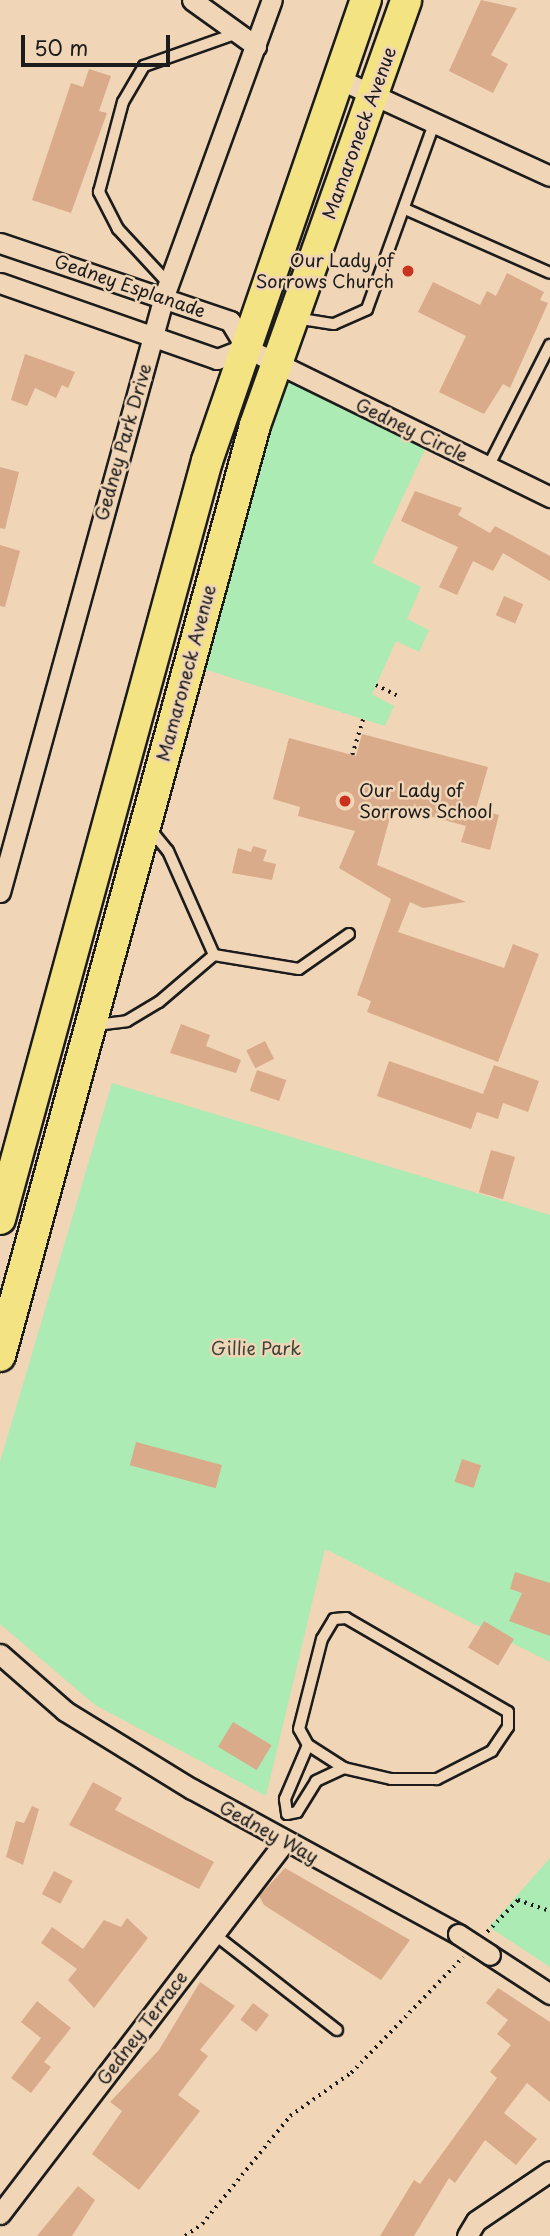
<!DOCTYPE html>
<style>
body{margin:0}
#map{position:relative;width:550px;height:2236px;overflow:hidden;background:#f0d5b7;font-family:"Playpen Sans",sans-serif}
div>[style]{position:absolute}
[style*='--x']{left:calc(var(--x)*1px);top:calc(var(--y)*1px);width:calc(var(--w)*1px);rotate:calc(var(--a)*1deg)}
.green>*{inset:0;background:#acebb3}
.building>*{inset:0;background:#d9ab8a;transform-origin:0 0}
.path>*{height:3.5px;margin-top:-1.75px;transform-origin:0;background:repeating-linear-gradient(90deg,#1c1c1c 0 2px,transparent 0 7px)}
.roads{filter:drop-shadow(2px 0 #1c1c1c) drop-shadow(-2px 0 #1c1c1c) drop-shadow(0 2px #1c1c1c) drop-shadow(0 -2px #1c1c1c)}
.service>*{height:10px;margin:-5px;padding:0 5px;transform-origin:5px;border-radius:5px;background:#f0d5b7}
.minor>*{height:19px;margin:-9.5px;padding:0 9.5px;transform-origin:9.5px;border-radius:9.5px;background:#f0d5b7}
.primary>*{height:30px;margin:-15px;padding:0 15px;transform-origin:15px;border-radius:15px;background:#f4e382}
.bridges{filter:drop-shadow(2px 0 #1c1c1c) drop-shadow(-2px 0 #1c1c1c) drop-shadow(0 2px #1c1c1c) drop-shadow(0 -2px #1c1c1c)}
.minor-bridge>*{height:19px;margin:-9.5px;padding:0 9.5px;transform-origin:9.5px;border-radius:9.5px;background:#f0d5b7}
.dots>*{width:19px;height:19px;translate:-50% -50%;box-sizing:border-box;border:4px solid #f0d5b7;border-radius:50%}
span{translate:-50% -50%;white-space:nowrap;text-align:center;line-height:1.15;-webkit-text-stroke:5px #f0d5b7;paint-order:stroke}
.street-label{font-size:18px;color:#1c1c1c}
.poi-label{font-size:18px;color:#1c1c1c}
.right{translate:-100% -50%;text-align:right}
.left{translate:0 -50%;text-align:left}
.park-label{font-size:18px;color:#39453a}
.scale{position:absolute;left:21px;top:35px;width:149px;height:32px;box-sizing:border-box;border:4px solid #1c1c1c;border-top:0;padding-left:9px;font-size:21px;line-height:24px;white-space:nowrap;color:#1c1c1c;-webkit-text-stroke:5px #f0d5b7;paint-order:stroke}
</style>
<div id="map">
<div class="green">
<i style="clip-path:polygon(274px 363px,430px 439px,372px 563px,421px 587px,407px 619px,429px 630px,419px 652px,396px 641px,372px 694px,394px 706px,385px 726px,188px 664px)"></i>
<i style="clip-path:polygon(112px 1083px,550px 1215px,550px 1662px,325px 1549px,266px 1796px,95px 1705px,0 1624px,0 1462px)"></i>
<i style="clip-path:polygon(550px 1858px,550px 1967px,489px 1927px)"></i>
</div>
<div class="building">
<i style="clip-path:polygon(481px 0,517px 8px,491px 55px,508px 64px,493px 93px,449px 71px)"></i>
<i style="clip-path:polygon(89px 69px,111px 76px,99px 111px,107px 113px,71px 213px,32px 200px,71px 83px,83px 87px)"></i>
<i style="clip-path:polygon(507px 273px,544px 292px,540px 300px,548px 303px,510px 388px,503px 384px,484px 414px,439px 392px,466px 336px,418px 312px,433px 282px,480px 305px,487px 291px,496px 296px)"></i>
<i style="clip-path:polygon(25px 354px,75px 372px,68px 388px,62px 385px,56px 398px,35px 388px,27px 406px,11px 400px)"></i>
<i style="clip-path:polygon(0 467px,19px 472px,5px 529px,0 528px)"></i>
<i style="clip-path:polygon(415px 491px,462px 508px,458px 515px,490px 533px,495px 526px,550px 556px,550px 581px,503px 553px,493px 571px,473px 561px,457px 595px,439px 587px,458px 547px,401px 521px)"></i>
<i style="clip-path:polygon(0 545px,20px 551px,5px 607px,0 606px)"></i>
<i style="left:504px;top:596px;width:21px;height:21px;rotate:23deg"></i>
<i style="clip-path:polygon(362px 734px,488px 767px,476px 809px,499px 815px,490px 850px,461px 842px,466px 826px,393px 806px,377px 865px,466px 902px,423px 908px,410px 902px,398px 932px,504px 968px,513px 944px,539px 954px,498px 1062px,367px 1012px,371px 1001px,357px 995px,391px 899px,339px 868px,355px 831px,298px 816px,300px 807px,273px 799px,289px 738px,356px 756px)"></i>
<i style="clip-path:polygon(253px 846px,267px 850px,263px 861px,276px 864px,272px 880px,232px 873px,238px 848px,251px 852px)"></i>
<i style="clip-path:polygon(181px 1024px,210px 1035px,206px 1046px,241px 1060px,236px 1073px,170px 1053px)"></i>
<i style="left:265px;top:1041px;width:20px;height:21px;rotate:63deg"></i>
<i style="clip-path:polygon(389px 1061px,483px 1094px,494px 1065px,539px 1081px,528px 1112px,503px 1103px,498px 1119px,477px 1112px,471px 1129px,377px 1096px)"></i>
<i style="left:257px;top:1070px;width:31px;height:22px;rotate:19deg"></i>
<i style="left:491px;top:1150px;width:25px;height:44px;rotate:16deg"></i>
<i style="left:136px;top:1442px;width:89px;height:24px;rotate:15deg"></i>
<i style="left:462px;top:1459px;width:20px;height:24px;rotate:18deg"></i>
<i style="clip-path:polygon(515px 1572px,550px 1583px,550px 1636px,509px 1621px,522px 1593px,510px 1589px)"></i>
<i style="left:484px;top:1621px;width:35px;height:31px;rotate:31deg"></i>
<i style="left:233px;top:1722px;width:45px;height:29px;rotate:31deg"></i>
<i style="clip-path:polygon(93px 1782px,122px 1798px,115px 1810px,214px 1862px,199px 1889px,69px 1825px)"></i>
<i style="clip-path:polygon(32px 1806px,39px 1809px,23px 1865px,6px 1857px,16px 1821px,24px 1823px)"></i>
<i style="clip-path:polygon(285px 1868px,410px 1940px,381px 1980px,264px 1905px,259px 1896px)"></i>
<i style="left:54px;top:1871px;width:21px;height:26px;rotate:28deg"></i>
<i style="clip-path:polygon(127px 1918px,148px 1938px,94px 2008px,68px 1980px,77px 1969px,41px 1943px,52px 1927px,83px 1949px,104px 1920px,121px 1927px)"></i>
<i style="clip-path:polygon(200px 1982px,235px 2006px,200px 2050px,208px 2056px,178px 2095px,200px 2111px,139px 2190px,92px 2154px,122px 2111px,110px 2102px,159px 2050px)"></i>
<i style="clip-path:polygon(498px 1988px,550px 2022px,550px 2102px,527px 2083px,504px 2113px,537px 2139px,516px 2165px,485px 2140px,455px 2183px,449px 2178px,414px 2236px,380px 2236px,414px 2180px,420px 2184px,497px 2078px,490px 2072px,511px 2045px,497px 2034px,508px 2020px,486px 2003px)"></i>
<i style="clip-path:polygon(37px 2001px,71px 2028px,44px 2062px,51px 2067px,31px 2093px,11px 2078px,41px 2038px,21px 2022px)"></i>
<i style="left:253px;top:2003px;width:20px;height:21px;rotate:37deg"></i>
<i style="clip-path:polygon(78px 2186px,95px 2200px,72px 2236px,37px 2236px)"></i>
</div>
<div class="path">
<i style="--x:376;--y:685;--w:25;--a:26"></i>
<i style="--x:352;--y:755;--w:38;--a:-73"></i>
<i style="--x:487;--y:1932;--w:45;--a:-45.9"></i>
<i style="--x:518;--y:1900;--w:34;--a:19"></i>
<i style="--x:185;--y:2236;--w:21;--a:-35"></i>
<i style="--x:202;--y:2224;--w:139;--a:-50.8"></i>
<i style="--x:290;--y:2116;--w:75;--a:-35.2"></i>
<i style="--x:351;--y:2073;--w:161;--a:-46"></i>
</div>
<div class="roads">
<div class="service">
<i style="--x:405;--y:209;--w:158;--a:23.8"></i>
<i style="--x:168;--y:283;--w:74;--a:-132.8"></i>
<i style="--x:118;--y:229;--w:42;--a:-117.2"></i>
<i style="--x:99;--y:192;--w:93;--a:-75.1"></i>
<i style="--x:123;--y:102;--w:42;--a:-59.7"></i>
<i style="--x:144;--y:66;--w:99;--a:-19.5"></i>
<i style="--x:295;--y:318;--w:39;--a:9"></i>
<i style="--x:334;--y:324;--w:36;--a:-24"></i>
<i style="--x:367;--y:309;--w:200;--a:-70.1"></i>
<i style="--x:488;--y:467;--w:137;--a:-63.1"></i>
<i style="--x:150;--y:829;--w:28;--a:51"></i>
<i style="--x:168;--y:851;--w:114;--a:66.1"></i>
<i style="--x:214;--y:955;--w:86;--a:9.4"></i>
<i style="--x:299;--y:969;--w:61;--a:-35"></i>
<i style="--x:96;--y:1025;--w:31;--a:-7"></i>
<i style="--x:127;--y:1021;--w:37;--a:-31"></i>
<i style="--x:159;--y:1002;--w:72;--a:-40.5"></i>
<i style="--x:346;--y:1618;--w:187;--a:30.1"></i>
<i style="--x:508;--y:1712;--w:15;--a:90"></i>
<i style="--x:508;--y:1727;--w:29;--a:124"></i>
<i style="--x:492;--y:1751;--w:62;--a:153"></i>
<i style="--x:437;--y:1779;--w:46;--a:180"></i>
<i style="--x:391;--y:1779;--w:48;--a:-166.8"></i>
<i style="--x:344;--y:1768;--w:43;--a:-147.4"></i>
<i style="--x:308;--y:1745;--w:18;--a:-119"></i>
<i style="--x:299;--y:1729;--w:93;--a:-75.7"></i>
<i style="--x:322;--y:1639;--w:23;--a:-59"></i>
<i style="--x:334;--y:1619;--w:12;--a:-5"></i>
<i style="--x:308;--y:1745;--w:59;--a:113.1"></i>
<i style="--x:285;--y:1799;--w:15;--a:82"></i>
<i style="--x:287;--y:1814;--w:10;--a:-11"></i>
<i style="--x:297;--y:1812;--w:36;--a:-58"></i>
<i style="--x:316;--y:1781;--w:31;--a:-25"></i>
<i style="--x:214;--y:1934;--w:156;--a:38"></i>
</div>
<div class="minor">
<i style="--x:192;--y:0;--w:79;--a:35.7"></i>
<i style="--x:339;--y:79;--w:232;--a:24.7"></i>
<i style="--x:0;--y:243;--w:243;--a:18.7"></i>
<i style="--x:230;--y:321;--w:31;--a:59"></i>
<i style="--x:246;--y:348;--w:339;--a:26.1"></i>
<i style="--x:0;--y:283;--w:230;--a:19.3"></i>
<i style="--x:217;--y:359;--w:31;--a:-21"></i>
<i style="--x:0;--y:892;--w:618;--a:-74.61"></i>
<i style="--x:164;--y:296;--w:315;--a:-70"></i>
<i style="--x:0;--y:1654;--w:86;--a:41.2"></i>
<i style="--x:65;--y:1711;--w:149;--a:31.6"></i>
<i style="--x:192;--y:1789;--w:303;--a:28.6"></i>
<i style="--x:490;--y:1955;--w:72;--a:33"></i>
<i style="--x:0;--y:2214;--w:467;--a:-52.6"></i>
<i style="--x:467;--y:2236;--w:17;--a:-59"></i>
<i style="--x:476;--y:2221;--w:89;--a:-34"></i>
</div>
<div class="primary">
<i style="--x:0;--y:1219;--w:786;--a:-74.73"></i>
<i style="--x:207;--y:461;--w:488;--a:-71"></i>
<i style="--x:0;--y:1356;--w:965;--a:-74.68"></i>
<i style="--x:255;--y:425;--w:451;--a:-70.4"></i>
</div>
</div>
<div class="bridges">
<div class="minor-bridge">
<i style="--x:458;--y:1934;--w:38;--a:33"></i>
</div>
</div>
<div class="dots">
<i style="left:408px;top:271px;background:#c8321e"></i>
<i style="left:345px;top:801px;background:#c8321e"></i>
</div>
<div class="street-label">
<span style="left:359px;top:133px;rotate:-70deg">Mamaroneck Avenue</span>
<span style="left:130px;top:286px;rotate:19deg">Gedney Esplanade</span>
<span style="left:412px;top:430px;rotate:26deg">Gedney Circle</span>
<span style="left:123px;top:442px;rotate:-74deg">Gedney Park Drive</span>
<span style="left:186px;top:673px;rotate:-75deg">Mamaroneck Avenue</span>
<span style="left:269px;top:1832px;rotate:29deg">Gedney Way</span>
<span style="left:142px;top:2028px;rotate:-53deg">Gedney Terrace</span>
</div>
<div class="poi-label">
<span class="right" style="left:394px;top:271px">Our Lady of<br>Sorrows Church</span>
<span class="left" style="left:359px;top:801px">Our Lady of<br>Sorrows School</span>
</div>
<div class="park-label">
<span style="left:256px;top:1348px">Gillie Park</span>
</div>
<div class="scale">50 m</div>
</div>
